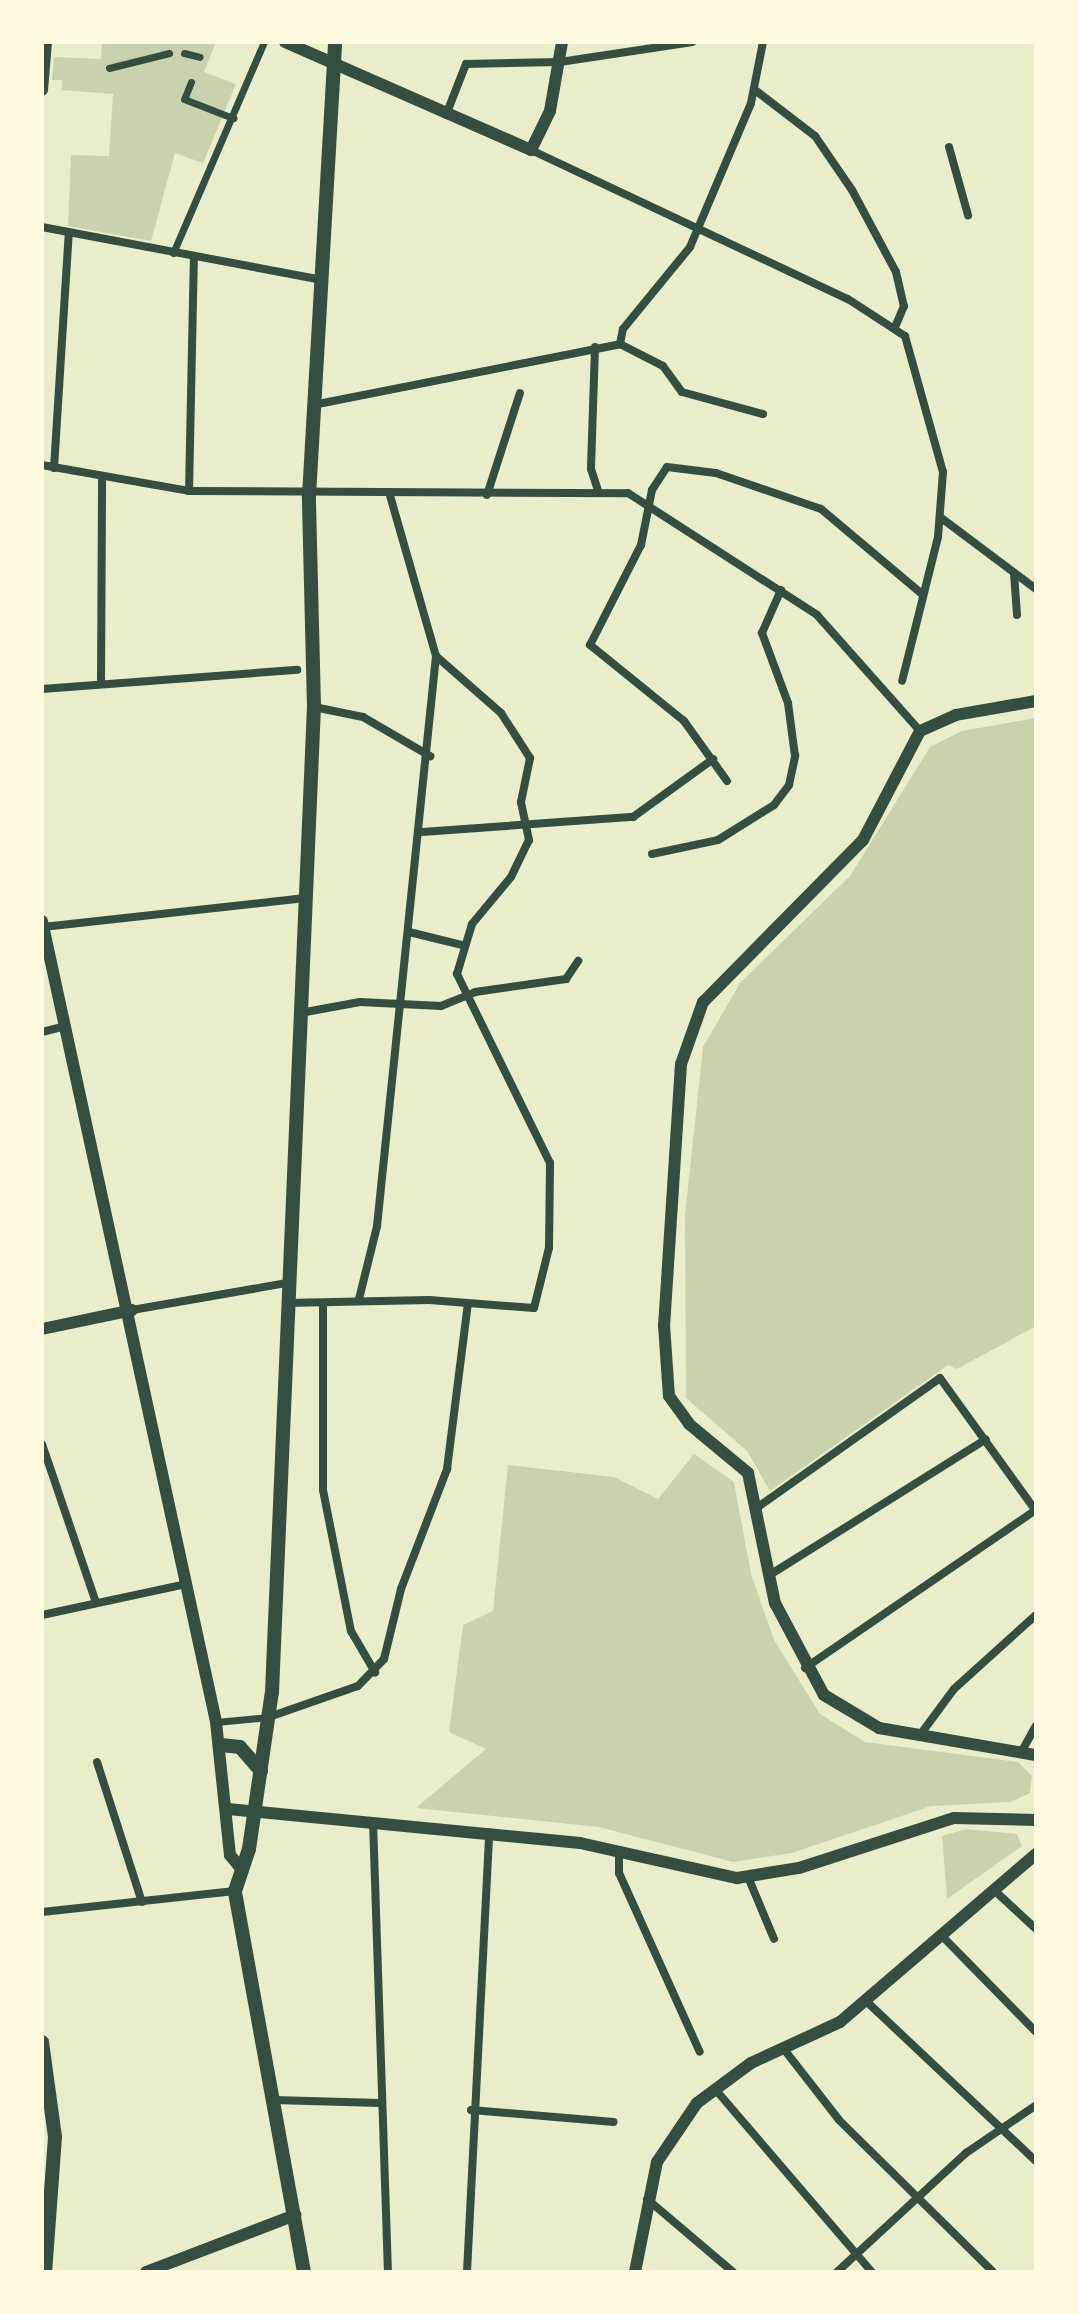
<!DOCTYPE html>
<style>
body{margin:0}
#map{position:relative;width:1078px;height:2314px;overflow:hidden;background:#e9edc9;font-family:Lora,serif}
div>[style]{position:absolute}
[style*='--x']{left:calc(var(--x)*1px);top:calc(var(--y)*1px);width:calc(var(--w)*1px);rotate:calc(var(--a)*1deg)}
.green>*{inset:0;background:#cad2ad}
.pedestrian>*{height:7px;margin:-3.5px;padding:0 3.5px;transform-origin:3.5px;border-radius:3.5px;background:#344e41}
.minor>*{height:8px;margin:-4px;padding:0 4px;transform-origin:4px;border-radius:4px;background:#344e41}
.tertiary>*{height:12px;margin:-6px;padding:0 6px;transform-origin:6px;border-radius:6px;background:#344e41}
.secondary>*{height:14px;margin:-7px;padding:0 7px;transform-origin:7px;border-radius:7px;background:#344e41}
span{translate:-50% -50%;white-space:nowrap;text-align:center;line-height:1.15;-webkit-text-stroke:6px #fefae0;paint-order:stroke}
.frame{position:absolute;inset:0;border:44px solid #fefae0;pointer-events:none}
</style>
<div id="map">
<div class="green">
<i style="clip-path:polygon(102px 42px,216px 42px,204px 72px,236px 84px,203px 163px,175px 153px,151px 241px,68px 226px,71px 155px,109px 156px,113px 94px,62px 90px,62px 80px,52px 80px,54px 57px,101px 59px)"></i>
<i style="clip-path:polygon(1036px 718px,1036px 1326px,957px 1369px,948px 1365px,770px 1491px,747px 1451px,686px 1398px,685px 1215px,703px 1047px,740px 983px,850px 876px,930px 747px,962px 731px)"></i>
<i style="clip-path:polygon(694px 1454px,734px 1482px,751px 1574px,774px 1640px,820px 1714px,865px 1742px,1018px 1762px,1032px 1776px,1030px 1793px,1010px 1802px,931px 1806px,792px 1853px,733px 1862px,599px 1827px,416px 1808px,486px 1749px,449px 1732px,463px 1625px,493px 1611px,508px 1465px,614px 1477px,658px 1499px)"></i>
<i style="clip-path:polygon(966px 1829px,1017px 1834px,1022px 1846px,947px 1899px,942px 1836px)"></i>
</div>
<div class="pedestrian">
<i style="--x:184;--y:53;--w:16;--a:14"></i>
<i style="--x:109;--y:68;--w:62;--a:-14"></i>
<i style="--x:191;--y:82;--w:18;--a:112"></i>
<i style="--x:184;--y:99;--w:53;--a:21.2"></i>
<i style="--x:173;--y:253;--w:230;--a:-66.7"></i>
<i style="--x:216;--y:1722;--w:53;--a:-5.4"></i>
</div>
<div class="minor">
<i style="--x:755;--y:90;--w:76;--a:37.5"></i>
<i style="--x:815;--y:136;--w:65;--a:55.6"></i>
<i style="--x:852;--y:190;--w:93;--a:61.8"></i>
<i style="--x:896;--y:272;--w:35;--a:77"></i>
<i style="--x:904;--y:306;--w:21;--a:113"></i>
<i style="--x:446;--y:115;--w:55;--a:-68.6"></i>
<i style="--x:466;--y:64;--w:94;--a:-1.2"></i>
<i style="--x:560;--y:62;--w:134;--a:-8.6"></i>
<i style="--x:949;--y:147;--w:71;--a:74.4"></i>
<i style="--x:531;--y:150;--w:350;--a:25.2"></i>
<i style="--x:848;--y:299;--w:68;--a:33"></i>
<i style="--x:905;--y:336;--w:141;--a:74.4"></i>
<i style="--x:943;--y:472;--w:65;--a:94.4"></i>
<i style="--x:938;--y:537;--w:148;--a:104"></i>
<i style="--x:42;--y:227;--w:280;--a:10.7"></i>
<i style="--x:620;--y:344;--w:15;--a:-79"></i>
<i style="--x:623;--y:329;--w:106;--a:-50.7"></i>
<i style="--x:690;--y:247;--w:156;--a:-67"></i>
<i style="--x:751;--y:103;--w:62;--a:-78.9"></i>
<i style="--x:595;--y:347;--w:122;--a:91.9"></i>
<i style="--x:591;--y:469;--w:25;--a:72"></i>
<i style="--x:313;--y:405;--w:313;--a:-11.2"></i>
<i style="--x:620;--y:344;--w:48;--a:27.1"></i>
<i style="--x:663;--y:366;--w:32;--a:54"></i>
<i style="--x:682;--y:392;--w:84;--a:15.2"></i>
<i style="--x:42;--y:465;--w:149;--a:10"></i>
<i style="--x:189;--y:491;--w:439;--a:0.3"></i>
<i style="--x:628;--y:493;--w:225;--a:32.8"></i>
<i style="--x:817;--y:615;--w:155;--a:48.4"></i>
<i style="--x:54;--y:468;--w:236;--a:-86.4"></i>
<i style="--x:189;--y:491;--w:234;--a:-88.8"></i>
<i style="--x:487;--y:495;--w:107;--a:-72.1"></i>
<i style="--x:940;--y:517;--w:120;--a:36.9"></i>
<i style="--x:1014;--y:573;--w:42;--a:85.9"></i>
<i style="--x:101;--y:684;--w:204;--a:-89.7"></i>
<i style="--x:42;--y:689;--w:256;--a:-4.3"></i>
<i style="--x:314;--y:707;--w:50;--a:11.5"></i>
<i style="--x:363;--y:717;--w:78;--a:30.2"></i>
<i style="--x:727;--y:781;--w:74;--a:-125.6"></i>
<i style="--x:684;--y:721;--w:121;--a:-141"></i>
<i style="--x:590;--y:645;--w:112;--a:-63"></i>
<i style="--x:641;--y:545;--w:56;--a:-78.7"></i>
<i style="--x:652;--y:490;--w:27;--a:-57"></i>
<i style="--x:667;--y:467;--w:49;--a:7"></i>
<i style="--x:716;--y:473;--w:111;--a:18.9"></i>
<i style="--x:821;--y:509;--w:133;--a:40.1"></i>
<i style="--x:422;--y:832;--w:212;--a:-4.1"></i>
<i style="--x:633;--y:817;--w:99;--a:-35.9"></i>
<i style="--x:652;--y:854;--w:67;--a:-12"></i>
<i style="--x:718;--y:840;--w:66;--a:-32"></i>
<i style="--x:774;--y:805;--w:25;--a:-53"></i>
<i style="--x:789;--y:785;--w:30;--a:-78"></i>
<i style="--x:795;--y:756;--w:53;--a:-97.5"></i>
<i style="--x:788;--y:703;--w:75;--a:-110.4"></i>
<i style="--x:762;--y:633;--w:47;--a:-66.2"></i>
<i style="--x:43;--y:927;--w:264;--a:-6.3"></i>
<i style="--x:409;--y:932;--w:55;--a:13.8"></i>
<i style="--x:300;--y:1013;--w:61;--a:-10.4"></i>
<i style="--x:360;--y:1002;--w:81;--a:2.8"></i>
<i style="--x:441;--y:1006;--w:37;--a:-22"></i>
<i style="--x:475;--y:992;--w:92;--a:-8.1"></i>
<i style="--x:566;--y:979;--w:22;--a:-56"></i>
<i style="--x:42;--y:1032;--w:25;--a:-14"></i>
<i style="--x:359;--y:1299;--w:75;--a:-76.1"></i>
<i style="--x:377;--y:1226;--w:573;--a:-84.09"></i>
<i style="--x:286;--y:1303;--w:143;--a:-1.2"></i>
<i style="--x:429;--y:1300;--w:105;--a:4.4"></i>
<i style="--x:534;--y:1308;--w:62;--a:-76"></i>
<i style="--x:549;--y:1248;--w:85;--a:-89.3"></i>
<i style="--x:550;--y:1163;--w:211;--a:-116.2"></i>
<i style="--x:457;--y:974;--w:52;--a:-73.3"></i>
<i style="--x:472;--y:924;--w:61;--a:-50.3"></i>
<i style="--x:511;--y:877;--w:41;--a:-64.1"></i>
<i style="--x:529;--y:840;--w:39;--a:-102"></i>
<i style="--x:521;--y:802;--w:45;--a:-78.4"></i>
<i style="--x:530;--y:758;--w:54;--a:-122.8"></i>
<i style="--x:501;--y:713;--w:86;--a:-138.8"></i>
<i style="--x:436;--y:656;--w:166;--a:-106"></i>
<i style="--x:323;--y:1306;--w:184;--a:90"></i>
<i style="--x:323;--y:1490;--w:144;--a:78.8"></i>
<i style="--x:351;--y:1631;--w:48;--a:59.7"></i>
<i style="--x:132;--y:1310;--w:156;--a:-9.9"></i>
<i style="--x:42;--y:1444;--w:168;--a:71.2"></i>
<i style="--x:758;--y:1507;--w:223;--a:-35.3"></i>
<i style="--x:940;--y:1378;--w:164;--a:54.2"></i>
<i style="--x:768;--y:1576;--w:257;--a:-32.1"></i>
<i style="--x:42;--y:1615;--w:147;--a:-12.1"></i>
<i style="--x:805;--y:1668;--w:280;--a:-34.4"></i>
<i style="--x:269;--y:1717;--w:94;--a:-19.2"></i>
<i style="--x:358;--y:1686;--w:37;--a:-46"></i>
<i style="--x:384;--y:1659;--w:72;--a:-76.3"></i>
<i style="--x:401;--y:1589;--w:129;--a:-69"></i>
<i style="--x:447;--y:1469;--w:167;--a:-82.8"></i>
<i style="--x:920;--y:1735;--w:57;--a:-53.5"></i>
<i style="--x:954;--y:1689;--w:110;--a:-42.1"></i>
<i style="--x:1023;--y:1749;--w:26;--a:-61"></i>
<i style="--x:97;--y:1762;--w:147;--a:72.2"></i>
<i style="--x:373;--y:1821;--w:451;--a:88.1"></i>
<i style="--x:619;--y:1851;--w:22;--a:90"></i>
<i style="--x:619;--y:1873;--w:196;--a:65.7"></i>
<i style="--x:748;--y:1877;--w:67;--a:67.2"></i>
<i style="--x:995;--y:1891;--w:56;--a:42.8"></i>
<i style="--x:42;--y:1912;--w:194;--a:-6.2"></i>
<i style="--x:944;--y:1938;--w:132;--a:45.6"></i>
<i style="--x:866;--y:2001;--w:233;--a:43.3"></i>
<i style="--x:783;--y:2048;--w:91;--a:52.1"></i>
<i style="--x:839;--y:2120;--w:216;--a:44.6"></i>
<i style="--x:715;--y:2089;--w:241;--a:49.4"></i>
<i style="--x:273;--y:2100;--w:107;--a:1.6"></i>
<i style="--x:471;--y:2110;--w:143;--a:4.8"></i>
<i style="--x:647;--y:2199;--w:113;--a:40.3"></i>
<i style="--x:467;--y:2272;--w:440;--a:-87.1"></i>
<i style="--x:837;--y:2272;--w:176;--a:-42.7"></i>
<i style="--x:966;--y:2153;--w:83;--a:-34.3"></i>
</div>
<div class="tertiary">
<i style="--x:285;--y:42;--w:269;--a:23.7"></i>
<i style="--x:531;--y:150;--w:43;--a:-64"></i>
<i style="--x:550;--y:111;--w:70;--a:-80.1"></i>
<i style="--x:42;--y:90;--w:48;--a:-85.2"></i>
<i style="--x:1036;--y:701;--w:81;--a:170.1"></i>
<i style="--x:956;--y:715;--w:39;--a:156"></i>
<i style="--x:920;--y:731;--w:123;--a:117.6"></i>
<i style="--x:863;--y:840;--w:228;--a:134.6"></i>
<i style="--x:703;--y:1002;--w:66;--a:109.5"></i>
<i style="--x:681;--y:1064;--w:262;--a:93.7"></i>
<i style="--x:664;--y:1325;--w:71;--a:86"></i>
<i style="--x:669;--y:1396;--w:34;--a:54"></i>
<i style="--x:689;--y:1424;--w:77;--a:39.7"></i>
<i style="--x:748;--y:1473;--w:133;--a:78.3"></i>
<i style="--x:775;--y:1603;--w:104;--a:62"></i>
<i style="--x:824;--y:1695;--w:64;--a:31"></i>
<i style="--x:879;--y:1728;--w:159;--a:9.8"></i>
<i style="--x:42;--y:921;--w:820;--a:77.74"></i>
<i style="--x:216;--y:1722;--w:134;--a:84"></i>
<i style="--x:230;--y:1855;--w:19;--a:51"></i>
<i style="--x:42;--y:1329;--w:92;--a:-11.9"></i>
<i style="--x:228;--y:1809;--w:354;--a:5.5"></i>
<i style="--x:580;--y:1843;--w:161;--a:12.6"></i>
<i style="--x:737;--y:1878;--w:63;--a:-9.2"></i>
<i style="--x:799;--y:1868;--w:163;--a:-17.9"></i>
<i style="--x:954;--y:1818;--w:82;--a:1.4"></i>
<i style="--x:146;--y:2272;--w:160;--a:-20.9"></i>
<i style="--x:635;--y:2272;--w:112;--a:-78.7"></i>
<i style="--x:657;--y:2162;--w:71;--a:-55.9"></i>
<i style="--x:697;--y:2103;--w:67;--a:-36.5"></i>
<i style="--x:751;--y:2063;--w:98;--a:-24.7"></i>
<i style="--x:840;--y:2022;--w:258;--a:-40.6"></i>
</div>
<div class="secondary">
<i style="--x:221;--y:1745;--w:19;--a:6"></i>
<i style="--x:240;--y:1747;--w:32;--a:49"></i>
<i style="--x:42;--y:2042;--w:96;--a:82.2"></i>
<i style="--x:55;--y:2137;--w:135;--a:94.2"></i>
<i style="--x:304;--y:2272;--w:387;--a:-100.3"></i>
<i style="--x:235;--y:1891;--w:44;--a:-71.6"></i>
<i style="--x:249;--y:1849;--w:159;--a:-81.7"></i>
<i style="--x:272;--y:1692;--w:986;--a:-87.56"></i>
<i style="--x:314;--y:707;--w:211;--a:-91.4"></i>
<i style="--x:309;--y:496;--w:455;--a:-86.7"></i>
</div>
<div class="frame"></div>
</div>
